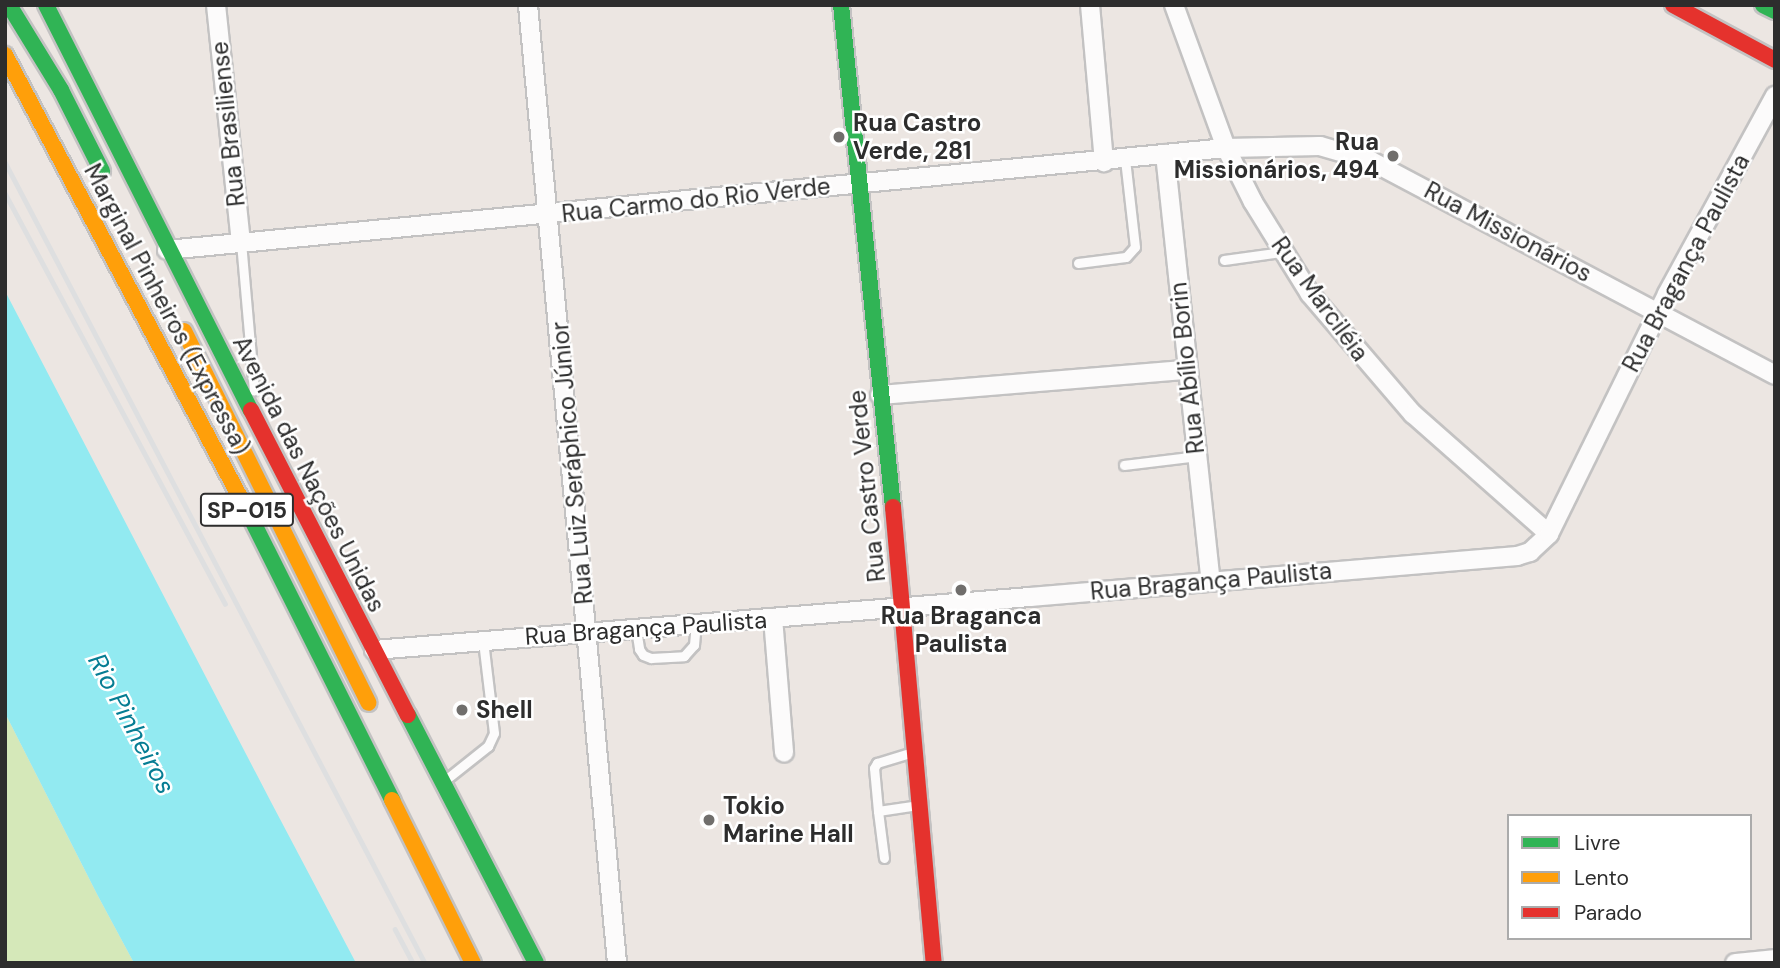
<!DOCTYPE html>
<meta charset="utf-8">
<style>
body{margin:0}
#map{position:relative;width:1780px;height:968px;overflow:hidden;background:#ece6e2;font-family:"DM Sans",sans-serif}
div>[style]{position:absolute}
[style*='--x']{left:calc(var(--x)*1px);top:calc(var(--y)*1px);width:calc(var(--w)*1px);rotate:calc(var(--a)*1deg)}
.green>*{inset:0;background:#d5e8b9}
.water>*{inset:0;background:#92eaf1}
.roads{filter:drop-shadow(2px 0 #c3c2c2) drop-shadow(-2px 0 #c3c2c2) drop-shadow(0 2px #c3c2c2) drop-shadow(0 -2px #c3c2c2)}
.lane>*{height:9px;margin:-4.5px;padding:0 4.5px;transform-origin:4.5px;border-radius:4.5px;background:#fcfbfb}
.street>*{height:18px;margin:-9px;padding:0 9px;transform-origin:9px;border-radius:9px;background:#fcfbfb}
.fast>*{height:16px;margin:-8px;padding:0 8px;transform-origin:8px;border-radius:8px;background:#30b455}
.slow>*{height:16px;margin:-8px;padding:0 8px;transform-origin:8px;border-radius:8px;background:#ff9f0a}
.jam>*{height:16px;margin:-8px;padding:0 8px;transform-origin:8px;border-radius:8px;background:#e5322d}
.rail>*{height:4.5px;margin:-2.25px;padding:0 2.25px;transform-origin:2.25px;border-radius:2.25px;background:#dedfe0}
.dots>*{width:19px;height:19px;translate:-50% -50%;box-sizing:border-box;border:4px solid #fff;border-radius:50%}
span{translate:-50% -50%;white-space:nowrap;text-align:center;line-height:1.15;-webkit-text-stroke:5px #fff;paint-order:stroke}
.shield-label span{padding:2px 5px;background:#fff;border:2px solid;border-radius:5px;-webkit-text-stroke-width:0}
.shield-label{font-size:23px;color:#2d2d2d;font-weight:700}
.poi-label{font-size:24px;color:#2d2d2d;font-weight:700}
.left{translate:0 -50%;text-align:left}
.right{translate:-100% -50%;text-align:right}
.street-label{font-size:24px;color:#2d2d2d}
.water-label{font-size:26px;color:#067d93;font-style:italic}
.frame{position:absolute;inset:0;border:7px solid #2d2d2d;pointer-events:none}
.legend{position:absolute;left:1507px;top:814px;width:245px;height:126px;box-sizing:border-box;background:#fff;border:2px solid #ababab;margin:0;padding:9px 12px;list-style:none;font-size:21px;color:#2d2d2d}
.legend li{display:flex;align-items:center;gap:14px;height:35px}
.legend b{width:35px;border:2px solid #ababab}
</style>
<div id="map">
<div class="green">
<i style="clip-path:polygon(5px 713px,98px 896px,134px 963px,5px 963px)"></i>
</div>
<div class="water">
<i style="clip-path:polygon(5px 291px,271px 802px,356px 963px,134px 963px,98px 896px,5px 713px)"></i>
</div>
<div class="roads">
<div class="lane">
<i style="--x:241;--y:242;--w:149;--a:85"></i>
<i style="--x:1224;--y:260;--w:59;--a:-7.9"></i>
<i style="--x:1078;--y:263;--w:48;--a:-7.1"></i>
<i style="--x:1126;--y:257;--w:13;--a:-48"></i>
<i style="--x:1135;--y:247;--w:89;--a:-96.5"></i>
<i style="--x:1124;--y:465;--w:74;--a:-7"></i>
<i style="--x:636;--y:629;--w:20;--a:81"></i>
<i style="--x:639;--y:649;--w:7;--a:56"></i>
<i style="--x:643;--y:655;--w:9;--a:21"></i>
<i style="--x:651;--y:658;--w:33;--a:-3"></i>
<i style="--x:684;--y:656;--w:15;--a:-48"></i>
<i style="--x:694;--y:645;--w:21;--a:-85"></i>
<i style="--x:449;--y:777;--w:50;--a:-38.5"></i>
<i style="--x:488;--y:746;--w:14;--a:-65"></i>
<i style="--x:494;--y:733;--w:93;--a:-96.8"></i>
<i style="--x:878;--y:811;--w:43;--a:-95.3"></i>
<i style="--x:874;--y:768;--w:6;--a:-59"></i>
<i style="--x:877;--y:763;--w:39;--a:-17"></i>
<i style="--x:884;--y:858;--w:47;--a:-97.3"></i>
<i style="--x:878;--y:811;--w:40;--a:-8.5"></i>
</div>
<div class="street">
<i style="--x:216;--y:5;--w:238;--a:84"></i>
<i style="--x:528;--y:5;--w:962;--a:84.69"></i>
<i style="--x:1090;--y:5;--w:158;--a:84.9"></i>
<i style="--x:1174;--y:5;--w:152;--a:70"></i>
<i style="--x:1226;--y:148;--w:60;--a:63.4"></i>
<i style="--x:1253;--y:202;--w:108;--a:58.2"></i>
<i style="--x:1310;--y:294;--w:158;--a:49.4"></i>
<i style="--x:1413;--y:414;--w:181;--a:41.4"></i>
<i style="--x:1165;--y:154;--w:429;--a:83.9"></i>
<i style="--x:167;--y:250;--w:1064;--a:-5.5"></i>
<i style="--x:1226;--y:148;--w:94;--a:-1.2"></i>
<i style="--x:1320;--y:146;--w:53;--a:16.4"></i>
<i style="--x:1371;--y:161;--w:457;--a:27.9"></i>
<i style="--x:880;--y:395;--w:308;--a:-4.7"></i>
<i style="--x:773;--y:618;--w:135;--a:85.3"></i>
<i style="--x:374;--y:650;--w:658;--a:-4.62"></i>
<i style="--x:1030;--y:597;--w:489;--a:-4.8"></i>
<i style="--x:1517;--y:556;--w:14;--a:-17"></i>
<i style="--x:1530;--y:552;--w:26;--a:-43"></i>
<i style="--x:1549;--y:534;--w:267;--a:-63.8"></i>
<i style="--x:1667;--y:294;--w:226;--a:-61.4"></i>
<i style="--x:1735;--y:963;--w:40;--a:-5.7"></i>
</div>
<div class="fast">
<i style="--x:9;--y:5;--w:100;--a:58.5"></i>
<i style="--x:61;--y:90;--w:91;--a:63.2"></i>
<i style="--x:46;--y:5;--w:454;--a:63.2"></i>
<i style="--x:841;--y:5;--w:505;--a:84.09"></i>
<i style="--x:1763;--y:5;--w:13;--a:27"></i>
<i style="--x:250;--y:516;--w:318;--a:63.4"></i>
<i style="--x:408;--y:715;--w:279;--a:62.7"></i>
</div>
<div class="slow">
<i style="--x:5;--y:55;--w:522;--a:62.01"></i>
<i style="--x:184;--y:331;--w:415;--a:63.6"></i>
<i style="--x:392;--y:800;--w:182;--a:63.6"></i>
</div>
<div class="jam">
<i style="--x:1673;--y:5;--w:116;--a:28.3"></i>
<i style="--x:251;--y:410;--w:343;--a:62.8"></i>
<i style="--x:893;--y:507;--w:458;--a:84.9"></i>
</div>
</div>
<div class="rail">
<i style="--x:5;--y:162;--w:904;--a:62.33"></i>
<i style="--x:5;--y:193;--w:466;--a:61.8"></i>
<i style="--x:395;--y:929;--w:38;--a:62"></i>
</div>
<div class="dots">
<i style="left:839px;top:137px;background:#706e6c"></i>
<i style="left:1393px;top:156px;background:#706e6c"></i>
<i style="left:961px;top:590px;background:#706e6c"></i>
<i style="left:462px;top:710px;background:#706e6c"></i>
<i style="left:709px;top:820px;background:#706e6c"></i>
</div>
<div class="shield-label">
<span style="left:247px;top:510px">SP-015</span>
</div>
<div class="poi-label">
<span class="left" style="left:853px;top:137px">Rua Castro<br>Verde, 281</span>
<span class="right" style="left:1379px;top:156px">Rua<br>Missionários, 494</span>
<span style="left:961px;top:630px">Rua Braganca<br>Paulista</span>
<span class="left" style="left:476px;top:710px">Shell</span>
<span class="left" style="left:723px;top:820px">Tokio<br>Marine Hall</span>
</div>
<div class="street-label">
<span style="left:228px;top:124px;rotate:-96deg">Rua Brasiliense</span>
<span style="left:696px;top:200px;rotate:-6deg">Rua Carmo do Rio Verde</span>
<span style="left:1508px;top:232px;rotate:28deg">Rua Missionários</span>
<span style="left:1686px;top:263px;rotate:-62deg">Rua Bragança Paulista</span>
<span style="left:1320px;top:299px;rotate:54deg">Rua Marciléia</span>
<span style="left:167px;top:309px;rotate:62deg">Marginal Pinheiros (Expressa)</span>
<span style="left:1187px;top:368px;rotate:-96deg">Rua Abílio Borin</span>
<span style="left:572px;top:463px;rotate:-95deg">Rua Luiz Seráphico Júnior</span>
<span style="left:309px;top:474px;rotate:63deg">Avenida das Nações Unidas</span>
<span style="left:867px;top:486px;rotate:-96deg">Rua Castro Verde</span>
<span style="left:1211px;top:581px;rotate:-5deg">Rua Bragança Paulista</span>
<span style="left:646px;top:628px;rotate:-4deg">Rua Bragança Paulista</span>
</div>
<div class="water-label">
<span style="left:131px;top:724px;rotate:62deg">Rio Pinheiros</span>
</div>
<div class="frame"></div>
<ul class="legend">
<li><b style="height:9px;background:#30b455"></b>Livre</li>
<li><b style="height:9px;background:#ff9f0a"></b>Lento</li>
<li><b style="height:9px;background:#e5322d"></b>Parado</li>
</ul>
</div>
